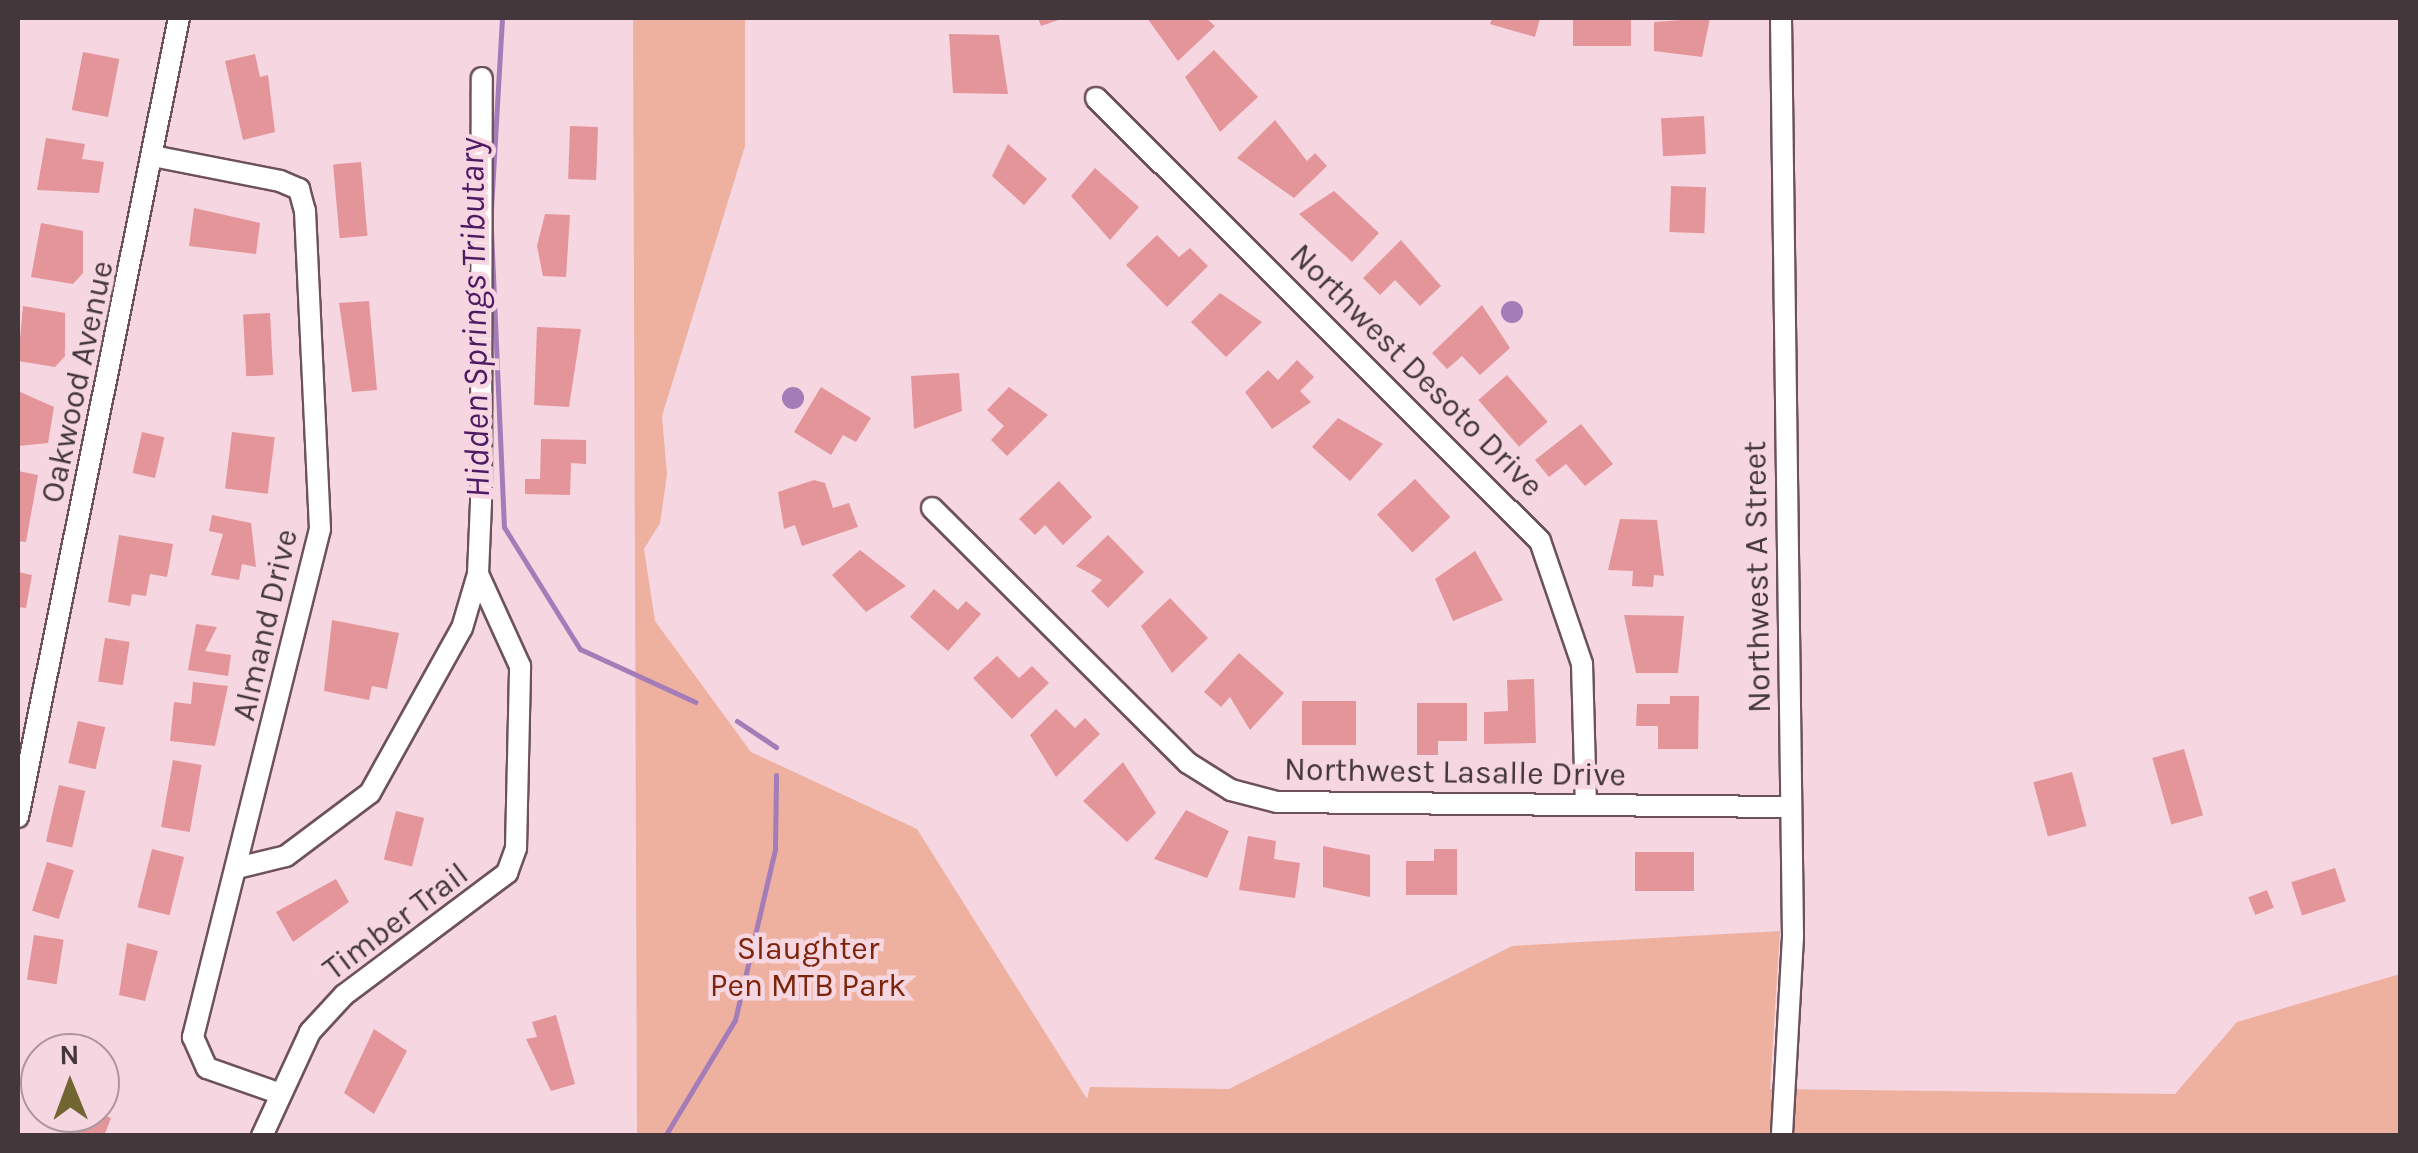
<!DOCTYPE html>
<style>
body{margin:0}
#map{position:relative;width:2418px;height:1153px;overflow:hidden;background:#f6d6e1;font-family:Karla,sans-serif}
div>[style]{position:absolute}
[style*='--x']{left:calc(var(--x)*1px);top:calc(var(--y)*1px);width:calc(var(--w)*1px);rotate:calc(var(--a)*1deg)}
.green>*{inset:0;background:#eeb1a0}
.water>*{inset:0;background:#a47cb7}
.round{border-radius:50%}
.stream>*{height:5px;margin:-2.5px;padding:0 2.5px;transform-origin:2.5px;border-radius:2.5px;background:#a47cb7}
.building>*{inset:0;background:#e4959a;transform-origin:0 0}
.roads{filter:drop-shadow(2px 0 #6d525c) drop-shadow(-2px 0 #6d525c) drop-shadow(0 2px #6d525c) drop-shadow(0 -2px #6d525c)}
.minor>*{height:20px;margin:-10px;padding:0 10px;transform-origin:10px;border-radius:10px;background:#fff}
span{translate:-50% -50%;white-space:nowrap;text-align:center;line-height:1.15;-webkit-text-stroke:9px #f6d6e1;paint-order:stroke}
.street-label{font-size:32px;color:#43373b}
.park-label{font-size:32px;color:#7d250b}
.water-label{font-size:35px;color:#4e1b63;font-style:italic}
.frame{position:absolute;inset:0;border:20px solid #43373b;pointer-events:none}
.north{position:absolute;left:20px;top:1033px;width:100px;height:100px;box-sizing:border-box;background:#f6d6e1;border:2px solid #ae969f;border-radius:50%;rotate:359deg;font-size:28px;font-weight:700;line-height:40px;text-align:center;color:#43373b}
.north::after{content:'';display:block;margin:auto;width:35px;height:45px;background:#716632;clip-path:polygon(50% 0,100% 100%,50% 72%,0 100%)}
</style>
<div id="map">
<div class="green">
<i style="clip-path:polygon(633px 18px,745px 18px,745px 146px,662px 416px,667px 475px,660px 523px,644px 549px,655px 621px,751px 752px,917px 829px,1087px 1099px,1090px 1087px,1229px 1089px,1512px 946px,1780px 931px,1770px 1089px,2175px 1094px,2237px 1022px,2400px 974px,2400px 1135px,637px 1135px)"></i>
</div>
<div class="water">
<i class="round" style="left:1501px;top:301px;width:22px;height:22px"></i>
<i class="round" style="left:782px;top:387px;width:22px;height:22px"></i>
</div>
<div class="stream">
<i style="--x:491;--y:209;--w:191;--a:-86.7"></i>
<i style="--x:491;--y:230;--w:297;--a:87.5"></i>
<i style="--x:504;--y:527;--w:144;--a:58.1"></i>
<i style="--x:580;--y:649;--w:127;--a:24.7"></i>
<i style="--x:737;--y:721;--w:47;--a:33.7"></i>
<i style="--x:665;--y:1136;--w:135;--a:-58.9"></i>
<i style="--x:735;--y:1020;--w:176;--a:-76.8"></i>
<i style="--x:775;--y:849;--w:74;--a:-89.2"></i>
</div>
<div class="building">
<i style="clip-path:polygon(1038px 18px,1064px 18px,1041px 26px)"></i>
<i style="clip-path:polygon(1147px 18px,1206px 18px,1215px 26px,1178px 61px)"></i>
<i style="clip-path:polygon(1492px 18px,1540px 18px,1535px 37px,1490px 24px)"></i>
<i style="left:1573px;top:18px;width:58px;height:28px"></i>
<i style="clip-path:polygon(1710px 18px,1702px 57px,1654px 51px,1654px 22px)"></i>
<i style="clip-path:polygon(949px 34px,999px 35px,1008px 94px,953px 93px)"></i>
<i style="clip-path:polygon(1214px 50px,1258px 97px,1220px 132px,1185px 77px)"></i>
<i style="left:83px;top:52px;width:37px;height:59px;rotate:11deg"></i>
<i style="clip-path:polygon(255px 54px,260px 77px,268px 75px,275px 132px,243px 140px,225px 61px)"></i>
<i style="left:1704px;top:116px;width:38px;height:43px;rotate:87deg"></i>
<i style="clip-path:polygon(1275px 120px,1307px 161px,1315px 153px,1327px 166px,1294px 198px,1237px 158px)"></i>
<i style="left:570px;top:126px;width:28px;height:53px;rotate:2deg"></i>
<i style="clip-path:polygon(46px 138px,85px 144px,82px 159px,104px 162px,99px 193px,37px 190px)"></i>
<i style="clip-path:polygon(1008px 144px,1047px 179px,1024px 205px,992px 176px)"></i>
<i style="left:361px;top:162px;width:74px;height:28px;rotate:85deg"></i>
<i style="clip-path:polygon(1095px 168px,1139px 207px,1110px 240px,1071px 196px)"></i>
<i style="left:1671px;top:186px;width:35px;height:46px;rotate:2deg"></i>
<i style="clip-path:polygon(1334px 191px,1379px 233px,1352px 262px,1299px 214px)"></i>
<i style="clip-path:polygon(194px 208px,260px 223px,256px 254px,189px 246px)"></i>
<i style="clip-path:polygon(545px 214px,570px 215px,566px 277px,543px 276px,537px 246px)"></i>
<i style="clip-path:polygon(41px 223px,83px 231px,83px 273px,73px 284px,31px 277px)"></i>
<i style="clip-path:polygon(1157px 235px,1179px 257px,1190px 248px,1208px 266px,1167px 307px,1126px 265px)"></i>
<i style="clip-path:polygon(1401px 240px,1441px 286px,1420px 306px,1395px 280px,1380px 295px,1363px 278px)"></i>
<i style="clip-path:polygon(1220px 293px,1262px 322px,1226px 357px,1191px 322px)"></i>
<i style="clip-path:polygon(369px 301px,377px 390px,352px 392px,339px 303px)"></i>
<i style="clip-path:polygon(1482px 305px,1510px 348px,1480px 375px,1462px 356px,1447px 369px,1432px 353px)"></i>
<i style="clip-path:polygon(23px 306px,65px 313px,65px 356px,55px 367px,18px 361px)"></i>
<i style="left:270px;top:313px;width:62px;height:27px;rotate:87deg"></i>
<i style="clip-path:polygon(537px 327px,581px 329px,569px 407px,534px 405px)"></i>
<i style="clip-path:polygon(1297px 360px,1314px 377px,1300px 391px,1311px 402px,1272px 429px,1245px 392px,1268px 370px,1278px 380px)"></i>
<i style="clip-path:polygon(959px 373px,962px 411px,914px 429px,911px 376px)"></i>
<i style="left:1507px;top:375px;width:62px;height:38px;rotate:49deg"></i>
<i style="clip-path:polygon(821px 387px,871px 418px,856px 442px,843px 435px,831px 455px,794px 432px)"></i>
<i style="clip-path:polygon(1009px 387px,1048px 415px,1007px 456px,991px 440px,1004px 426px,987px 410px)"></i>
<i style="clip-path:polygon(18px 391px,54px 407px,48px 443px,18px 446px)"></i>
<i style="clip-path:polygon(1338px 418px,1383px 444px,1350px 481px,1312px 447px)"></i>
<i style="clip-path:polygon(1581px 424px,1613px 464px,1585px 486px,1566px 464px,1549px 477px,1535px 460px)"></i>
<i style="left:142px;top:432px;width:23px;height:42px;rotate:13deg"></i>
<i style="left:232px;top:432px;width:43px;height:57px;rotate:7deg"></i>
<i style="clip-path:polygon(541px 439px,586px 440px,586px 464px,571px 463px,570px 495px,525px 494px,525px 479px,540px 479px)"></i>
<i style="clip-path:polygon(18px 471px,38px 475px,26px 542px,18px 541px)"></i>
<i style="left:1415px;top:479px;width:52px;height:52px;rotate:47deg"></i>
<i style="clip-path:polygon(814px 480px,825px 483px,833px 508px,849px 503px,858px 527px,802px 546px,795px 525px,784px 529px,778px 492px)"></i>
<i style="clip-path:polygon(1059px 481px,1092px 517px,1063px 545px,1045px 525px,1035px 535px,1019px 519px)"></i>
<i style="clip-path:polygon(212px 515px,251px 523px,256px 567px,242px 564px,239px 580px,211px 575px,223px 534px,209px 531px)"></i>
<i style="clip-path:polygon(1620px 519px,1657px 520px,1664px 576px,1654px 575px,1653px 587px,1632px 586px,1633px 571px,1608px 570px)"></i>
<i style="clip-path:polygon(119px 535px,173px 544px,167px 577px,150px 574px,146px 596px,132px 594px,130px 606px,108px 602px)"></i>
<i style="clip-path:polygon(1108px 535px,1144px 572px,1108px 608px,1091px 591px,1102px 580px,1076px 566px)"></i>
<i style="clip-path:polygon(860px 550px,906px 586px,866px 612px,832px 575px)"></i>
<i style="clip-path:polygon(1475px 551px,1503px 600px,1453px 621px,1435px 579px)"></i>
<i style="clip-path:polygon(18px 572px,32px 575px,26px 608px,18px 607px)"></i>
<i style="clip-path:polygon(934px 589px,958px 610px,966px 601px,981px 614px,948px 651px,910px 617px)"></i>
<i style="clip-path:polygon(1170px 598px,1208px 638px,1172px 673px,1141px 626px)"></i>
<i style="clip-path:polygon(1624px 615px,1684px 616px,1678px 673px,1636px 673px)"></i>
<i style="clip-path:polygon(332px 620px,399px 633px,387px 689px,372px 686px,369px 700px,324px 691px)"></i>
<i style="clip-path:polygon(196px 624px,217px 627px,205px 651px,231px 655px,228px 676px,188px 670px)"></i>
<i style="left:105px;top:638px;width:25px;height:44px;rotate:9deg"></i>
<i style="clip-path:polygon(1239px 653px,1284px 693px,1250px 730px,1230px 697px,1221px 707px,1204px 692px)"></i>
<i style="clip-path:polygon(997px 656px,1019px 678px,1032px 666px,1049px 683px,1012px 719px,973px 678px)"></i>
<i style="clip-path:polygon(1534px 679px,1536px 743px,1484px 744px,1484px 712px,1508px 711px,1507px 680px)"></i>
<i style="clip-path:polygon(193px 682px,228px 686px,215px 746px,170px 741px,174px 702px,191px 704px)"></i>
<i style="clip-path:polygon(1670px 696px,1699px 696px,1698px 749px,1658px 749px,1658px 726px,1636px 726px,1637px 704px,1670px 704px)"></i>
<i style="left:1302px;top:701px;width:54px;height:44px"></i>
<i style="clip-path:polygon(1417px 703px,1467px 703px,1467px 741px,1438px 741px,1438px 755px,1417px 755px)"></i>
<i style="clip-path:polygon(1056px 709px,1075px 728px,1085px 718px,1100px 734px,1056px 777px,1030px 735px)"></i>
<i style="left:78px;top:721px;width:28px;height:43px;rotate:13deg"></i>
<i style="left:2184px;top:749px;width:69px;height:33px;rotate:74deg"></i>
<i style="left:173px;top:760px;width:29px;height:68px;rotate:10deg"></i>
<i style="clip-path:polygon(1123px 762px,1156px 813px,1127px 842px,1083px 801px)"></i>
<i style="left:2072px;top:772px;width:56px;height:40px;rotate:75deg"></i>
<i style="left:59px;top:785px;width:27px;height:58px;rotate:13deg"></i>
<i style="clip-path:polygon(1186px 810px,1229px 831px,1207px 878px,1154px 859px)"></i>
<i style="left:396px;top:811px;width:29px;height:50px;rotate:14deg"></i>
<i style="clip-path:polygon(1248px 836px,1276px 841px,1274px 859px,1300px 863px,1295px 898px,1239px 890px)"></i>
<i style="clip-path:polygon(1323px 846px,1370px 855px,1370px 897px,1323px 887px)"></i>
<i style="left:152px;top:849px;width:33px;height:60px;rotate:14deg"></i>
<i style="clip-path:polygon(1434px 849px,1457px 849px,1457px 895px,1406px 895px,1406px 861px,1434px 861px)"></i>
<i style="left:1635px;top:852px;width:59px;height:39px"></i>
<i style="left:47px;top:862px;width:28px;height:51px;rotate:17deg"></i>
<i style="left:2335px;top:868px;width:35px;height:46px;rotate:72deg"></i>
<i style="clip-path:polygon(336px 879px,349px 902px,293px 942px,276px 912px)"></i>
<i style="left:2267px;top:890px;width:19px;height:20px;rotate:69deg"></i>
<i style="left:34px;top:935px;width:30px;height:45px;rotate:9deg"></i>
<i style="clip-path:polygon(127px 943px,158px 951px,145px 1001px,119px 995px)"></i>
<i style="clip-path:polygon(556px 1015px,575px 1084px,551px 1091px,526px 1039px,537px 1037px,532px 1022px)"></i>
<i style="clip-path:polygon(374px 1029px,407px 1051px,374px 1114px,344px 1093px)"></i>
<i style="clip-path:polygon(42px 1113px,99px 1113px,111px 1118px,104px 1136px,83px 1136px)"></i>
</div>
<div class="roads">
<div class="minor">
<i style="--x:1781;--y:18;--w:919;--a:89.25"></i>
<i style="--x:1793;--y:937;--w:199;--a:93.2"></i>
<i style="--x:1096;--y:98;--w:627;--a:44.94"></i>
<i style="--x:1540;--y:541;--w:130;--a:71.1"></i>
<i style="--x:1582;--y:664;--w:140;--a:88.4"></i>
<i style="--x:158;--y:157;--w:124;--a:11.1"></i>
<i style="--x:280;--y:181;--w:21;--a:23"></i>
<i style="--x:299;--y:189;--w:23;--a:75"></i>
<i style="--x:305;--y:211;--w:318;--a:87.3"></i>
<i style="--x:320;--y:529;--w:524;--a:104.04"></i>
<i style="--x:193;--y:1037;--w:34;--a:66"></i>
<i style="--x:207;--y:1068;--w:78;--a:19.4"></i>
<i style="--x:932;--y:508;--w:361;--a:44.9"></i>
<i style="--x:1188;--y:763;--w:51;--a:32.1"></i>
<i style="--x:1231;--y:790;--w:48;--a:14.6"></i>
<i style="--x:1277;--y:802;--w:514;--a:0.56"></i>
<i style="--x:18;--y:817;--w:815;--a:-78.61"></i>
<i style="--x:241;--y:867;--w:46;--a:-13.7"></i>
<i style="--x:286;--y:856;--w:105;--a:-36.9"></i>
<i style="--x:370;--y:793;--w:189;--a:-60.9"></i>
<i style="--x:462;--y:628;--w:56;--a:-73.5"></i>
<i style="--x:478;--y:574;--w:71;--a:-87.6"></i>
<i style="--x:481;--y:503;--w:425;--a:-89.9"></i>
<i style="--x:262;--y:1136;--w:115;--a:-65.2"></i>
<i style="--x:310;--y:1032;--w:50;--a:-47.4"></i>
<i style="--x:344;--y:995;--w:204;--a:-36.8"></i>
<i style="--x:507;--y:873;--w:27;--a:-70"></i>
<i style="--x:516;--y:848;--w:182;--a:-88.7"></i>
<i style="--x:520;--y:666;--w:101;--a:-114.5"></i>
</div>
</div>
<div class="street-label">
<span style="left:1416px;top:371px;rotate:45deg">Northwest Desoto Drive</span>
<span style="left:78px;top:382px;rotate:-78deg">Oakwood Avenue</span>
<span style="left:1758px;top:577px;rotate:-91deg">Northwest A Street</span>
<span style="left:266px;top:625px;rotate:-77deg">Almand Drive</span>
<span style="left:1455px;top:773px;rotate:1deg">Northwest Lasalle Drive</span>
<span style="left:396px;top:922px;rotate:-37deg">Timber Trail</span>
</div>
<div class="park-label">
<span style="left:808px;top:968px">Slaughter<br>Pen MTB Park</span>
</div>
<div class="water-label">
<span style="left:475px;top:318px;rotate:-91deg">Hidden Springs Tributary</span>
</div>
<div class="frame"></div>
<div class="north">N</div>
</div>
